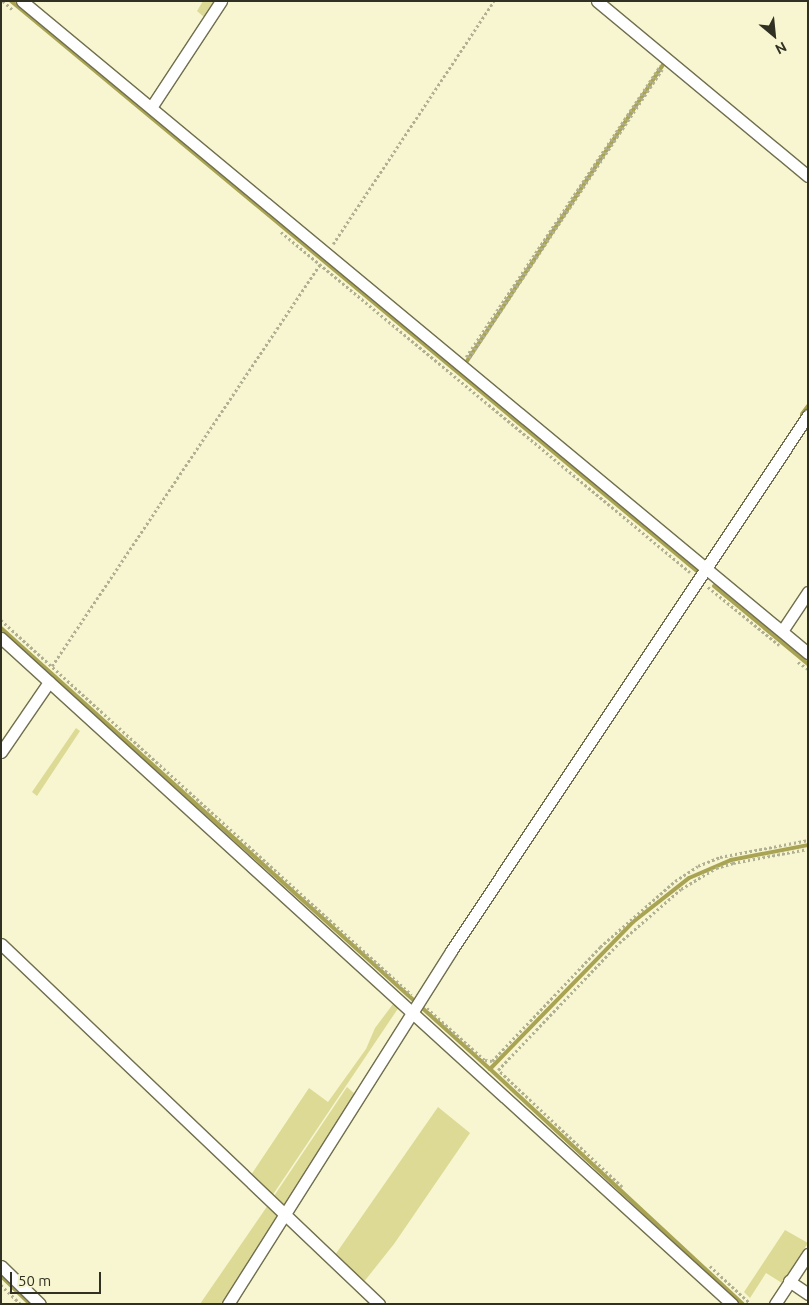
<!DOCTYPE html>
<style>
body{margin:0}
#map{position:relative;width:809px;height:1305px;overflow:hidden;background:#f7f6d1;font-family:Ubuntu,sans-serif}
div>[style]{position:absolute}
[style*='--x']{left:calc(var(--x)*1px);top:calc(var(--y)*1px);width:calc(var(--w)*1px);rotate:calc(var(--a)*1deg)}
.green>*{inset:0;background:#ddda96}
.stream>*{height:4px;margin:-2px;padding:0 2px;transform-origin:2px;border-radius:2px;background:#a9a453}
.path>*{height:2.5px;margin-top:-1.25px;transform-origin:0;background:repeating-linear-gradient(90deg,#b1b093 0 2.5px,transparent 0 5px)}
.roads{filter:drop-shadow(1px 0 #716f4f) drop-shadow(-1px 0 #716f4f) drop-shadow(0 1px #716f4f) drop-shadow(0 -1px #716f4f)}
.minor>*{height:11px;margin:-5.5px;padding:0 5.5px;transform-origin:5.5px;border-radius:5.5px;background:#fff}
span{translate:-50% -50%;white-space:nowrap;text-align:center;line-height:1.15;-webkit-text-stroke:4px #f7f6d1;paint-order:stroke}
.frame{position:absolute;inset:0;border:2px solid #313123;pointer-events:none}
.north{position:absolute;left:749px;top:10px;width:50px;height:50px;-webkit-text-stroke:4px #f7f6d1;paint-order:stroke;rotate:152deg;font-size:14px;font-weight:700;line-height:20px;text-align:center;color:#313123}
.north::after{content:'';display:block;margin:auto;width:18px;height:22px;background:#313123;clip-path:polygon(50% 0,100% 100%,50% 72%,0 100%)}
.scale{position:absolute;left:10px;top:1272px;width:91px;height:22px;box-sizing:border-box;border:2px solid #313123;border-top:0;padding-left:6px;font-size:15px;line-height:18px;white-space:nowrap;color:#313123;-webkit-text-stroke:4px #f7f6d1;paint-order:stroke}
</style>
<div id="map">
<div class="green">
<i style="clip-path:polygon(203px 1px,214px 1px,204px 17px,197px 11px)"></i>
<i style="clip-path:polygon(76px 728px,80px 731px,37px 796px,32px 792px)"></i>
<i style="clip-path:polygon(393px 1004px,399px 1007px,272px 1196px,251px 1175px,309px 1088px,328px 1102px,366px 1049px,375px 1028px)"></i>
<i style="clip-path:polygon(347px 1087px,355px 1094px,283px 1206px,274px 1196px)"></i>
<i style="clip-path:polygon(438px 1107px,470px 1133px,394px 1244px,363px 1283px,335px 1255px)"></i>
<i style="clip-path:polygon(268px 1205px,276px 1213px,277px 1219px,223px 1304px,200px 1304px)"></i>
<i style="clip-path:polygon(785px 1230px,808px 1243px,782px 1283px,766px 1273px,750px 1298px,744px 1292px)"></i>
</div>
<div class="stream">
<i style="--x:11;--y:1;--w:893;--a:39.73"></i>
<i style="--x:698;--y:572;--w:3;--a:-72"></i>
<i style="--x:465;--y:364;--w:361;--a:-56.5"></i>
<i style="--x:802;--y:414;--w:10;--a:-53"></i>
<i style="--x:714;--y:586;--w:122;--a:39.7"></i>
<i style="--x:1;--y:628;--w:658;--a:42.05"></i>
<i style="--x:490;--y:1069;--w:345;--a:42.9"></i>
<i style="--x:490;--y:1069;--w:205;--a:-45.8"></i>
<i style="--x:633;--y:922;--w:71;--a:-38.2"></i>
<i style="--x:689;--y:878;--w:46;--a:-23.2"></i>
<i style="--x:731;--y:860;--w:78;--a:-11"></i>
<i style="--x:1;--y:1276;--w:40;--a:44"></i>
</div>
<div class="path">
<i style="--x:3;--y:1;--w:13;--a:42"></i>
<i style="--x:281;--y:232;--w:532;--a:39.74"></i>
<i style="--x:333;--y:244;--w:291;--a:-56.5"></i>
<i style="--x:466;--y:357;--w:350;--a:-56.3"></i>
<i style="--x:469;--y:358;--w:347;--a:-56.2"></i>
<i style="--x:708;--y:587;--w:92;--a:39.2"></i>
<i style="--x:1;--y:620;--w:556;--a:42.38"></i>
<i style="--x:798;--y:662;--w:12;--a:35"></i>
<i style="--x:52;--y:666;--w:482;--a:-56.3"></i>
<i style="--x:427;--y:1008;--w:78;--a:41.9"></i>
<i style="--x:485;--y:1060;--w:7;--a:8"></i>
<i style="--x:492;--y:1061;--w:157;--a:-46.5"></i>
<i style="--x:600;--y:947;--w:100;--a:-41.3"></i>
<i style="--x:675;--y:881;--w:27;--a:-33"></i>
<i style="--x:698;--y:866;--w:24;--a:-22"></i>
<i style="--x:720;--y:857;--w:90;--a:-10.9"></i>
<i style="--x:622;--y:1187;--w:170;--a:-136.7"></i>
<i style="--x:498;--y:1070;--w:175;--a:-46.4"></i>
<i style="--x:619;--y:943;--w:82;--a:-41.1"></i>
<i style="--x:681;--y:889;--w:41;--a:-31"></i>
<i style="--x:716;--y:868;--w:18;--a:-16"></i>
<i style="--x:733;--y:863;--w:76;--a:-10.6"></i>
<i style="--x:710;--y:1266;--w:56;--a:42.8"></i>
<i style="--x:1;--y:1285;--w:28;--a:44"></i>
</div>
<div class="roads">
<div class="minor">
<i style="--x:22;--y:1;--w:1021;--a:39.68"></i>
<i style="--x:597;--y:1;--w:274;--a:39.7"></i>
<i style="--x:152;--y:106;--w:126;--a:-56.7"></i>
<i style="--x:782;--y:631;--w:47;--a:-56.3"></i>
<i style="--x:1;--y:638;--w:989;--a:42.34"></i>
<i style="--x:1;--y:752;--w:85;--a:-55.6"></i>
<i style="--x:1;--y:944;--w:522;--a:43.6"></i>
<i style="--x:1;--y:1266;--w:54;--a:44.3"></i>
<i style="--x:789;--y:1281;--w:23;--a:34"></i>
<i style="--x:228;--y:1304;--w:418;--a:-57.7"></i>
<i style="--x:451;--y:951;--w:644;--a:-56.33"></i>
<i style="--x:775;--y:1304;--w:60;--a:-56.6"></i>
</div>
</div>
<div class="frame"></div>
<div class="north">N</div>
<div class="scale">50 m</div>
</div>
